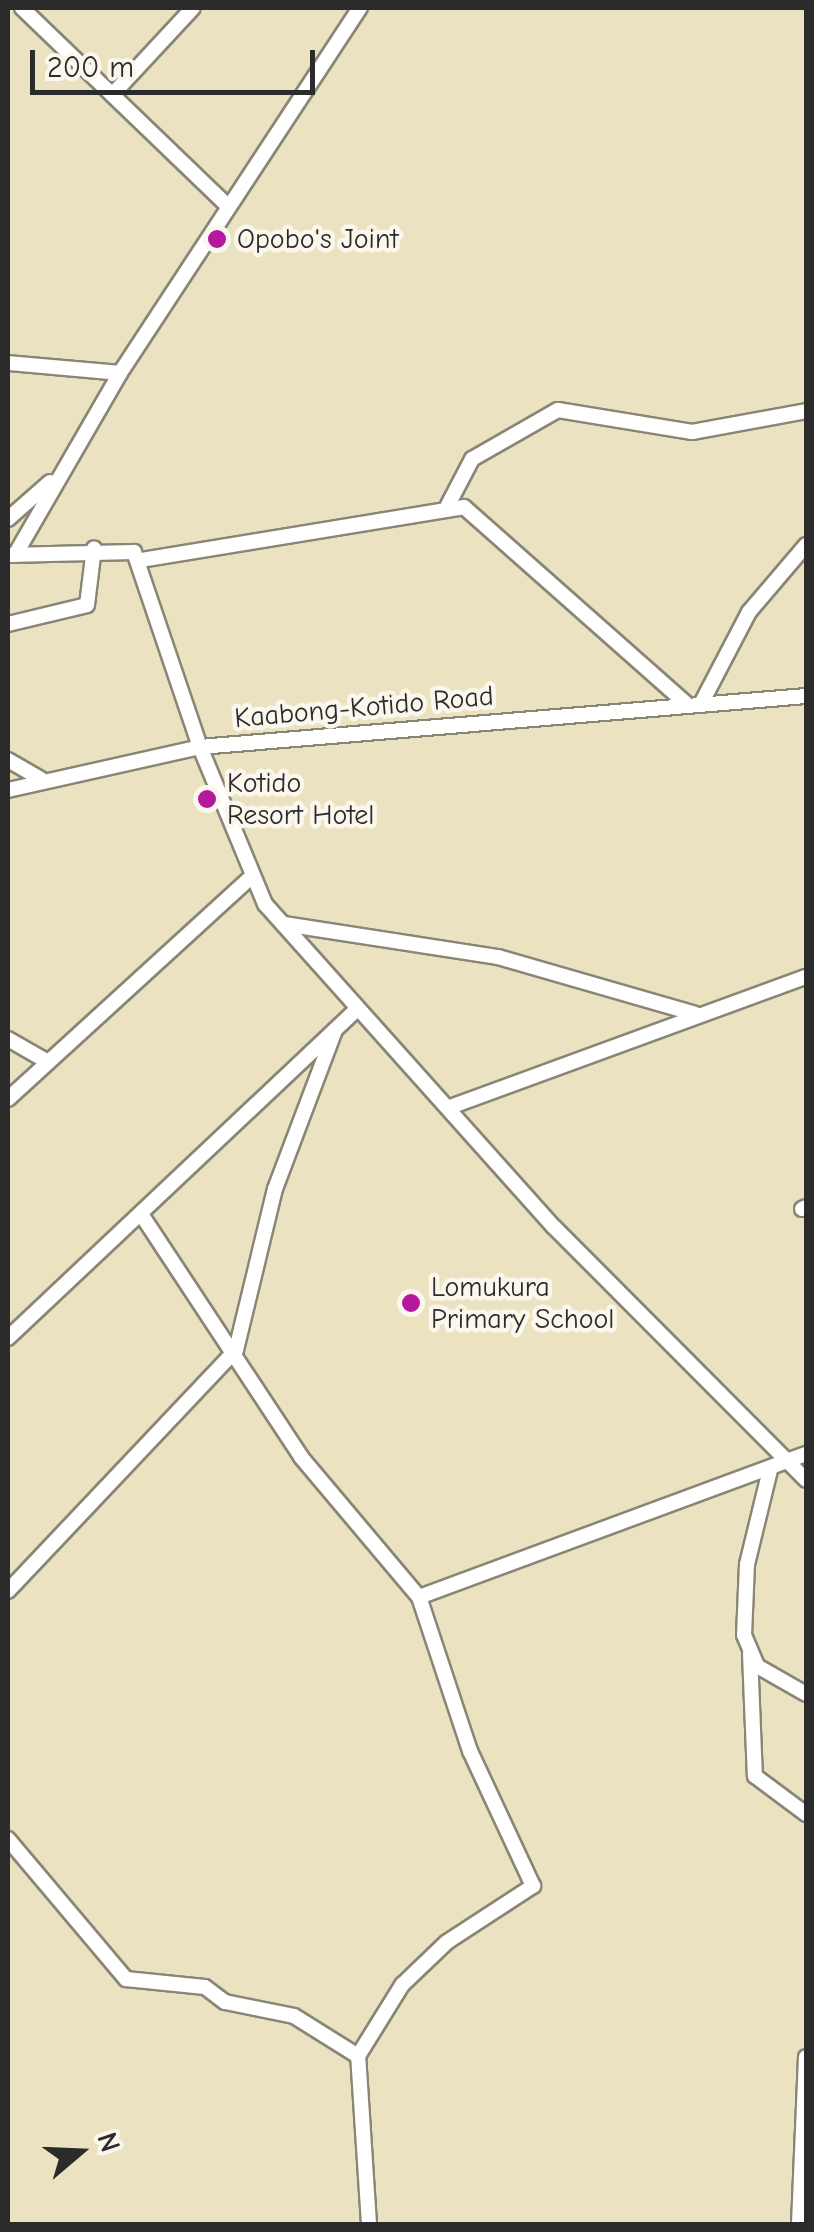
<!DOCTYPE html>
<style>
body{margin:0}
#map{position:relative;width:814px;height:2232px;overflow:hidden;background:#eae2c0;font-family:"Comic Neue",sans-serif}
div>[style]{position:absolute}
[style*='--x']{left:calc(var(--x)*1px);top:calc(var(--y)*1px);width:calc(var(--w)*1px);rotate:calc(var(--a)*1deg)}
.roads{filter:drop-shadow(2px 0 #8a8676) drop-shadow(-2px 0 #8a8676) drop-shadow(0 2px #8a8676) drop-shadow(0 -2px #8a8676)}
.minor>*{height:14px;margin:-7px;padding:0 7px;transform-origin:7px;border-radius:7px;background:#fff}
.dots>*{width:28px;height:28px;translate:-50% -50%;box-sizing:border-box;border:5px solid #fbf7ec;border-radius:50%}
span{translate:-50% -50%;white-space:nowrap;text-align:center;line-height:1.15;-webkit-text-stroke:9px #fbf7ec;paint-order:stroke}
.poi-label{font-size:28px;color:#2b2b2b}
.left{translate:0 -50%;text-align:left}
.street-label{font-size:28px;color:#2b2b2b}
.frame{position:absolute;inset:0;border:10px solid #2b2b2b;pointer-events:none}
.north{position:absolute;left:30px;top:2102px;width:100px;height:100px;-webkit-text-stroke:8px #fbf7ec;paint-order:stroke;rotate:71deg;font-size:28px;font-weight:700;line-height:40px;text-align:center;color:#2b2b2b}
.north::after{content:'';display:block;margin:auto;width:35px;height:45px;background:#2b2b2b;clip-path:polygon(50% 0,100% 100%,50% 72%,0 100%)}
.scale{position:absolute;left:30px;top:50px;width:285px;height:45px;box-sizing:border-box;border:5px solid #2b2b2b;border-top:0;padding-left:12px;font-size:30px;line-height:35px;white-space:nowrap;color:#2b2b2b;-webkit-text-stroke:8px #fbf7ec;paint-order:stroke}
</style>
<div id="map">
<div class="roads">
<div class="minor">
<i style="--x:22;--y:8;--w:287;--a:43.9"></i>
<i style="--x:113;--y:94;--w:117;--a:-47.1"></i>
<i style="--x:8;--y:363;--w:112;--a:5.1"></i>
<i style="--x:448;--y:505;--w:52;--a:-62.4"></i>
<i style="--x:472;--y:459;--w:99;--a:-29.7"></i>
<i style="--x:558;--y:410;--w:136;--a:9.3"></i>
<i style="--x:692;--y:432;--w:116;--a:-10.4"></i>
<i style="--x:8;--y:519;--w:56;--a:-41.4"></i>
<i style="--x:8;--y:555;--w:126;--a:-1.4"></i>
<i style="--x:134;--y:552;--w:206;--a:71.3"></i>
<i style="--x:200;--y:747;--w:608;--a:-4.81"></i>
<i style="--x:15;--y:555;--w:210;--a:-60"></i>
<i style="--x:120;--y:373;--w:437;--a:-56.7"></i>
<i style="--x:141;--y:560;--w:327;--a:-9.3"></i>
<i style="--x:464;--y:507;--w:298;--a:41.5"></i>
<i style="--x:8;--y:624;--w:81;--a:-13.5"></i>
<i style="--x:87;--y:605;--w:57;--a:-83"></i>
<i style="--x:702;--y:702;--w:102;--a:-62.4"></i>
<i style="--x:749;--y:612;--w:88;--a:-49.6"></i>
<i style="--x:8;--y:760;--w:38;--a:30"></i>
<i style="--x:8;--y:790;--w:197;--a:-12.6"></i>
<i style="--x:200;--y:747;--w:170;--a:67.5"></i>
<i style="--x:265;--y:904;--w:433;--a:48.2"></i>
<i style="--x:554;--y:1227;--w:357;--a:45.1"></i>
<i style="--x:284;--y:924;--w:217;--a:8.8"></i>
<i style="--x:498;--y:957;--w:205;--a:16.1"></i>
<i style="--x:8;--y:1039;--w:46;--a:29.9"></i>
<i style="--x:8;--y:1099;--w:326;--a:-42.4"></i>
<i style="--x:450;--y:1107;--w:379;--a:-20.1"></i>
<i style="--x:802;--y:1209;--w:4;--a:-27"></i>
<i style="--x:141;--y:1214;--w:291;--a:56.6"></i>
<i style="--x:301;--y:1457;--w:183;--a:49.9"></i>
<i style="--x:419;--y:1597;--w:413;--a:-20.3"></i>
<i style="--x:8;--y:1338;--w:478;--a:-43.3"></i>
<i style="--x:770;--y:1470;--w:97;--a:103.7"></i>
<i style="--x:747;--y:1564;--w:71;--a:92.4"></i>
<i style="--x:744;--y:1635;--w:34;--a:67"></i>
<i style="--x:757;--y:1666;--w:56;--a:29.7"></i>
<i style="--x:8;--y:1591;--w:332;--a:-46.6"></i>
<i style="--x:236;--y:1350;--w:166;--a:-76.4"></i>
<i style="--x:275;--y:1189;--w:170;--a:-69.3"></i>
<i style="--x:750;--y:1654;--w:122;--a:87.7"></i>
<i style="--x:755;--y:1776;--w:64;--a:36.7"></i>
<i style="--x:8;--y:1839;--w:183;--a:49.9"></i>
<i style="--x:126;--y:1979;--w:79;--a:5.8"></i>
<i style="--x:205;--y:1987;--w:25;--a:37"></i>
<i style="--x:225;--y:2002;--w:70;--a:11.5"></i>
<i style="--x:294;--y:2016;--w:75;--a:32"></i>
<i style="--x:369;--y:2224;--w:168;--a:-93.7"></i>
<i style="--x:358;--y:2056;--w:84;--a:-58.2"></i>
<i style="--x:402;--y:1985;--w:62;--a:-43.7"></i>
<i style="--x:447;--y:1942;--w:103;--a:-33.1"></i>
<i style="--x:533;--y:1886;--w:149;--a:-115"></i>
<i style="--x:470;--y:1751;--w:162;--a:-108.3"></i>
<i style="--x:799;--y:2224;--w:167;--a:-87.6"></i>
</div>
</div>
<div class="dots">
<i style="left:217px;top:239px;background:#b5179e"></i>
<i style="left:207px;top:799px;background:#b5179e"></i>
<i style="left:411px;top:1303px;background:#b5179e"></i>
</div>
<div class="poi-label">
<span class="left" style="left:237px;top:239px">Opobo's Joint</span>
<span class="left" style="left:227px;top:799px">Kotido<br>Resort Hotel</span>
<span class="left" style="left:431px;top:1303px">Lomukura<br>Primary School</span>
</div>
<div class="street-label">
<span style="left:364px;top:707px;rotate:-5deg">Kaabong-Kotido Road</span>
</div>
<div class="frame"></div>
<div class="north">N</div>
<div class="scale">200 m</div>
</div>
